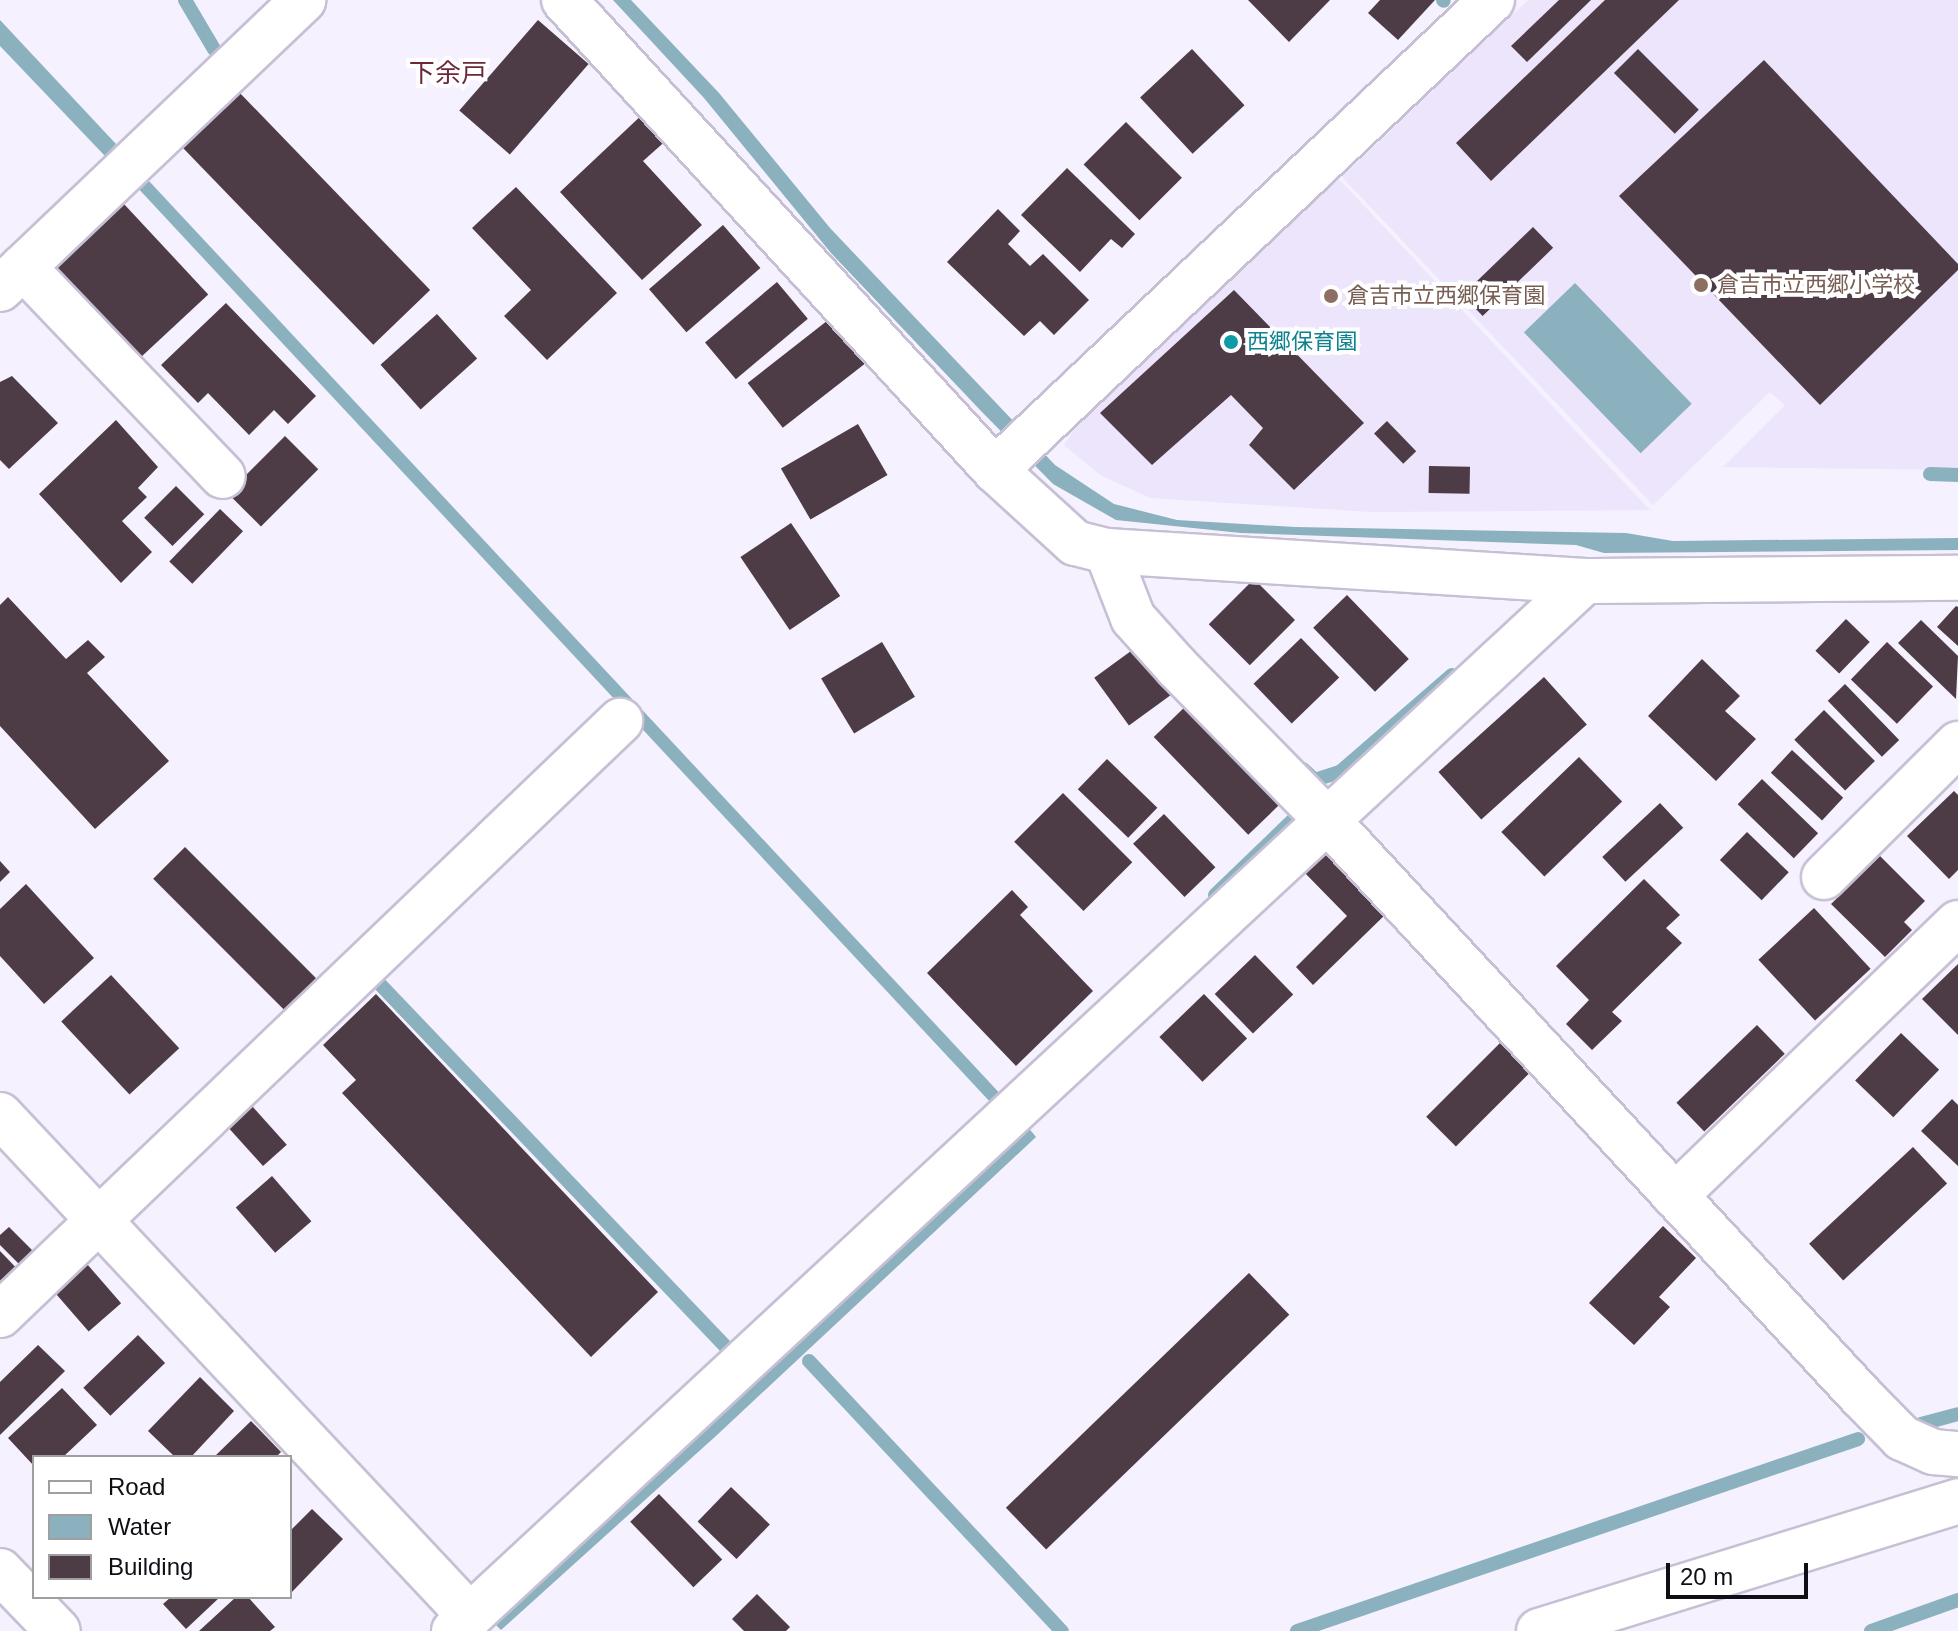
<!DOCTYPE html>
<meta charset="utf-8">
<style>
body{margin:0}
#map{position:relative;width:1958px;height:1631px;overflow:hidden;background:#f5f1fe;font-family:Helvetica,"Noto Sans JP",sans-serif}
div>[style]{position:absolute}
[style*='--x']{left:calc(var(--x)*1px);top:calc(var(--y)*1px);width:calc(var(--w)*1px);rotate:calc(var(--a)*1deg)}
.built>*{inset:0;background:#ede5fc}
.water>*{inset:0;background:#8ab1bd;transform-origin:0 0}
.stream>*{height:14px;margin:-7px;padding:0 7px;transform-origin:7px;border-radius:7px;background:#8ab1bd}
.building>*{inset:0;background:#4d3b45;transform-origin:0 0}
.roads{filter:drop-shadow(2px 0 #c7c0d5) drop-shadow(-2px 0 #c7c0d5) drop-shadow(0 2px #c7c0d5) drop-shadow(0 -2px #c7c0d5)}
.minor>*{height:44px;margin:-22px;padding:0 22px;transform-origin:22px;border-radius:22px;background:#fff}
.dots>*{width:22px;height:22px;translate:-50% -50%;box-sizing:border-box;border:4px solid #fff;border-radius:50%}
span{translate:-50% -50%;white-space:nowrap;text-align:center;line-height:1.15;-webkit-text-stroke:8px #fff;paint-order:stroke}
.education-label{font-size:22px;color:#785e54}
.left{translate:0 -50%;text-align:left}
.culture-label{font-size:22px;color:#0d838f}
.quarter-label{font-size:26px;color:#6c2739}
.legend{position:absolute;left:32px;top:1455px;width:260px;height:144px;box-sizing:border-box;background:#fff;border:2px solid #9f9fa1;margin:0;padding:10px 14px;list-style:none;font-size:24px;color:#100e15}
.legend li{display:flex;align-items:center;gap:16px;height:40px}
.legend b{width:40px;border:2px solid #9f9fa1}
.scale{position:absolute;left:1666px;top:1563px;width:142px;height:36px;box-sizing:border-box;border:4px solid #100e15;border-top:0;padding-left:10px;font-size:24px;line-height:28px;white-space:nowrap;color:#100e15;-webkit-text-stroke:6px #fff;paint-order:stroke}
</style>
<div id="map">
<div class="built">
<i style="clip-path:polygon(1528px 0,1958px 0,1958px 470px,1723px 467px,1785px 405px,1770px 392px,1653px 505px,1342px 177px)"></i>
<i style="clip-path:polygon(1339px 179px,1650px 510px,1371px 512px,1150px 498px,1100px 475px,1064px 445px,1087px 412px)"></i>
</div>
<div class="water">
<i style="clip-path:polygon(613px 0,631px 0,719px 93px,830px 228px,1055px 465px,1114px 504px,1177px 520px,1295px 527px,1626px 533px,1673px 541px,1958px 538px,1958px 550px,1604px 553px,1576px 545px,1241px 533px,1116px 520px,1053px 484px,982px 412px,831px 253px,704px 98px)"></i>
<i style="clip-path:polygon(0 20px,116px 144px,105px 156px,0 46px)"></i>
<i style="left:149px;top:181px;width:1248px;height:13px;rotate:47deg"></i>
<i style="left:1575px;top:283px;width:168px;height:71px;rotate:46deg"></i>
<i style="clip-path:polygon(1027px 1126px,1036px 1137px,717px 1435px,501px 1630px,492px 1621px)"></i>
</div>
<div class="stream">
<i style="--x:185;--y:0;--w:57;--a:59.4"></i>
<i style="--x:1443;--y:0;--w:1;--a:45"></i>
<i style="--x:1930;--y:474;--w:28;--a:2"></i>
<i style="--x:1303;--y:769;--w:16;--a:43"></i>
<i style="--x:1315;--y:780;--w:26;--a:-18"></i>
<i style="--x:1340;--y:772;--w:148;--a:-40.9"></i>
<i style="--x:1215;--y:895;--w:107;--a:-43.9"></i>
<i style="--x:375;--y:979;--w:507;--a:46.36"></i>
<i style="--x:809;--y:1361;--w:370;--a:46.9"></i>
<i style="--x:1921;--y:1424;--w:38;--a:-15"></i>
<i style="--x:1297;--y:1631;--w:593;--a:-18.89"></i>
<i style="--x:1871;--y:1631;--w:92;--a:-19.6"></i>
</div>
<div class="building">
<i style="clip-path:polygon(1248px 0,1330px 0,1289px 42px)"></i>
<i style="clip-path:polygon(1380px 0,1435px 0,1398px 40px,1368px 13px)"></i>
<i style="clip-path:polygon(1559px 0,1591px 0,1527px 62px,1511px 46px)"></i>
<i style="clip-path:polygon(1605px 0,1679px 0,1491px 181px,1456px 143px)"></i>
<i style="left:538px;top:20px;width:67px;height:120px;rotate:41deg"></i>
<i style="left:1192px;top:49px;width:77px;height:71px;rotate:47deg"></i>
<i style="left:1638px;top:49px;width:86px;height:34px;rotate:45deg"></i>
<i style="clip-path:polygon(1764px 60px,1958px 264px,1958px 270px,1820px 405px,1619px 196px)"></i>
<i style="left:237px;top:90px;width:278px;height:79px;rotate:46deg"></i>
<i style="clip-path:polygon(645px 112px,669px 138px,643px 161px,702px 225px,642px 280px,560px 192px)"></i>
<i style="left:1126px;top:122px;width:79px;height:60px;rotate:45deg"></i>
<i style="clip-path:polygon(1067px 168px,1135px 234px,1122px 248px,1111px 239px,1080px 272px,1021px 215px)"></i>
<i style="clip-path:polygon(516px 187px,617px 293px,547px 360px,504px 316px,531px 290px,472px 228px)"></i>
<i style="left:123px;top:203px;width:125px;height:93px;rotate:47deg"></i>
<i style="clip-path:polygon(998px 209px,1020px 231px,1008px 244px,1030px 266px,1043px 254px,1089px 300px,1054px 335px,1040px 321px,1024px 336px,947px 262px)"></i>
<i style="left:723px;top:225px;width:57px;height:98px;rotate:49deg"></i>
<i style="left:1533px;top:227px;width:29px;height:98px;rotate:46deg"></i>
<i style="left:777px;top:282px;width:48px;height:94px;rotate:50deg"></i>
<i style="clip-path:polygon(1234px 290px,1364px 423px,1294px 490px,1249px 445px,1263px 428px,1231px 395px,1152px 465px,1100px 413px)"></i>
<i style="clip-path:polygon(226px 303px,316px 396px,288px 424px,274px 410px,249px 435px,208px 393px,198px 403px,161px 365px)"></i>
<i style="left:437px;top:314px;width:60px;height:76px;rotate:48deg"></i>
<i style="left:832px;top:317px;width:57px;height:107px;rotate:52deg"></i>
<i style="clip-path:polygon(12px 376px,58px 423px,9px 469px,0 460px,0 382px)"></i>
<i style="clip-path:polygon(116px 420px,158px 467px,138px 488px,147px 497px,122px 521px,152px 552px,121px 583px,39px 494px)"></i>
<i style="left:1387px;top:421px;width:42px;height:18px;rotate:46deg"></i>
<i style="left:858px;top:424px;width:59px;height:89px;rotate:60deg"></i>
<i style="left:285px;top:436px;width:47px;height:81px;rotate:45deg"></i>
<i style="left:1429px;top:466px;width:41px;height:27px;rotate:1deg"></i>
<i style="left:176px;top:486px;width:40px;height:45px;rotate:45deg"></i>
<i style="left:220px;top:509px;width:32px;height:73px;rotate:44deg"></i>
<i style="left:791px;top:523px;width:88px;height:61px;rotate:56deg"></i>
<i style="left:1254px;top:579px;width:58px;height:64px;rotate:45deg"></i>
<i style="left:1347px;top:595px;width:89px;height:47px;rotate:46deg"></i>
<i style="clip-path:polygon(8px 597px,66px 659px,88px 640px,105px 657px,87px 673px,169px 761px,95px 829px,0 726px,0 605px)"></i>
<i style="clip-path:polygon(1956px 606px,1958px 607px,1958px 646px,1937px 627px)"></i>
<i style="left:1846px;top:619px;width:33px;height:44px;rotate:44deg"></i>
<i style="clip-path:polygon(1921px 620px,1958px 656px,1956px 699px,1898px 643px)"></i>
<i style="left:1301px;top:638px;width:55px;height:66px;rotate:46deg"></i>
<i style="left:882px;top:642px;width:64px;height:71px;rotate:59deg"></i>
<i style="left:1887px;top:642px;width:64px;height:52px;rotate:44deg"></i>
<i style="left:1142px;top:643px;width:59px;height:59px;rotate:54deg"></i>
<i style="clip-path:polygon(1702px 659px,1740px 696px,1725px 711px,1756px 739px,1716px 781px,1648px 716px)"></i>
<i style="left:1544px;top:677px;width:64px;height:142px;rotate:48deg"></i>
<i style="left:1845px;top:684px;width:78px;height:24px;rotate:46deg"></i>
<i style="left:1189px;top:703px;width:136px;height:49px;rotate:46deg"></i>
<i style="left:1824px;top:710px;width:72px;height:42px;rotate:45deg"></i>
<i style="left:1792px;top:750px;width:70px;height:31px;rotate:43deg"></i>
<i style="left:1579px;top:757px;width:62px;height:108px;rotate:46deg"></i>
<i style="left:1107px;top:759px;width:70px;height:42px;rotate:44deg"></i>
<i style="left:1762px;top:779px;width:78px;height:35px;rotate:44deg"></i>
<i style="clip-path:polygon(1954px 791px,1958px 795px,1958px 870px,1949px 879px,1907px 836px)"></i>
<i style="left:1063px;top:793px;width:98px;height:69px;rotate:45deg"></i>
<i style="left:1660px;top:803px;width:34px;height:79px;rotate:47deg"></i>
<i style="left:1164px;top:814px;width:74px;height:43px;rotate:46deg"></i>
<i style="left:1747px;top:832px;width:58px;height:39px;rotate:44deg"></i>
<i style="clip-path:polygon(1326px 846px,1390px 910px,1313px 985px,1296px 967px,1347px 916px,1302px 870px)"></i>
<i style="left:185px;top:847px;width:195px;height:45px;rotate:45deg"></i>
<i style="clip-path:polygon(1880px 856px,1925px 901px,1904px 922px,1912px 930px,1885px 957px,1831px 904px)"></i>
<i style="clip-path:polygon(0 861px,10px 872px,0 882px)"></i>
<i style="clip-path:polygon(1644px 879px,1680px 915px,1666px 928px,1682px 943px,1612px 1012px,1622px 1021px,1592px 1050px,1566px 1024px,1589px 1000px,1556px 966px)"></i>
<i style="clip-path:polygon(26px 884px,94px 958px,44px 1004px,0 956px,0 909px)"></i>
<i style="clip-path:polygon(1012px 890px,1028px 907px,1020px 915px,1093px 991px,1016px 1066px,927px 973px)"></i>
<i style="left:1814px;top:908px;width:83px;height:76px;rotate:47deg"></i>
<i style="left:1255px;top:955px;width:55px;height:56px;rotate:46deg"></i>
<i style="clip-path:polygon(1958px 964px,1958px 1035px,1922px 999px)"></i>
<i style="left:111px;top:975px;width:100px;height:68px;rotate:47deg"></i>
<i style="clip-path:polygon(376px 994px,658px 1292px,591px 1357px,342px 1093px,356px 1080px,323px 1045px)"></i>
<i style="left:1204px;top:994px;width:62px;height:62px;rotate:46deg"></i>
<i style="left:1757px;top:1025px;width:40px;height:112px;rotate:46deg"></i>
<i style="left:1901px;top:1033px;width:53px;height:66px;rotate:44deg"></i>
<i style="left:1504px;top:1039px;width:42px;height:110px;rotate:45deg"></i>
<i style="clip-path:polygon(1952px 1099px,1958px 1105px,1958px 1166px,1921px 1131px)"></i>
<i style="left:252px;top:1106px;width:52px;height:32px;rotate:48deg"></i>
<i style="left:1913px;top:1147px;width:50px;height:142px;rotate:47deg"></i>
<i style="left:272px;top:1176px;width:60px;height:48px;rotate:49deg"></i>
<i style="clip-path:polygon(1663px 1226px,1696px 1258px,1659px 1297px,1670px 1307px,1634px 1345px,1589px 1303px)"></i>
<i style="clip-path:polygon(9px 1227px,40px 1258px,26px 1271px,0 1245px,0 1235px)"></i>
<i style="clip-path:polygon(0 1251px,25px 1277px,0 1301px)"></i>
<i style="left:87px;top:1264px;width:52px;height:43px;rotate:49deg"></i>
<i style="left:1249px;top:1273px;width:58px;height:338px;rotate:46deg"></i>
<i style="left:138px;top:1335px;width:39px;height:76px;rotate:46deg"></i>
<i style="clip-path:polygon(38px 1345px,65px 1371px,0 1435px,0 1382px)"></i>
<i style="clip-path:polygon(200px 1377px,234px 1411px,191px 1457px,175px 1457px,148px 1431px)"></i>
<i style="clip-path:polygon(62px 1388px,97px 1425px,63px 1457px,34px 1457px,34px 1466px,8px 1438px)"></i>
<i style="clip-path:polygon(251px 1421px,281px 1452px,276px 1457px,214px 1457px)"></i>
<i style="left:731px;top:1487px;width:54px;height:48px;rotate:44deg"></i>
<i style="left:659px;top:1494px;width:91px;height:40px;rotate:46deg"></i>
<i style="clip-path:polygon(312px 1509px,343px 1539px,290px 1594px,290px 1531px)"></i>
<i style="clip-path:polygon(757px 1594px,790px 1627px,786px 1631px,744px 1631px,732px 1619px)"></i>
<i style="clip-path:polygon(171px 1597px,220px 1597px,186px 1629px,163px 1604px)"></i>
<i style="clip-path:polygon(236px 1597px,248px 1597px,275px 1627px,270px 1631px,199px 1631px)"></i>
</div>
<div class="roads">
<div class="minor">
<i style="--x:564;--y:0;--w:638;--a:47.48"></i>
<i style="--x:995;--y:470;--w:108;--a:42.4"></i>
<i style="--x:1075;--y:543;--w:33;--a:14"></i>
<i style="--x:1107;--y:551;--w:479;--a:3.6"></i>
<i style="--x:1585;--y:581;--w:373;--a:-0.5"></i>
<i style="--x:23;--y:267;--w:289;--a:46.3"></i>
<i style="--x:0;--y:289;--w:419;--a:-43.6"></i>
<i style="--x:995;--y:470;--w:684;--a:-43.4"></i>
<i style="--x:1107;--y:551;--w:72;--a:68.8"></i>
<i style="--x:1133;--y:618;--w:66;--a:48.1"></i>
<i style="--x:1177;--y:667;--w:214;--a:45.6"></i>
<i style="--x:1327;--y:820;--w:785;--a:47.17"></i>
<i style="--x:1861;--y:1396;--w:59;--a:45.7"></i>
<i style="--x:1902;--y:1438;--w:34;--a:24"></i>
<i style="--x:1933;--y:1452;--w:25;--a:5"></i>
<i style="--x:1824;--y:877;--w:189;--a:-44.8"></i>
<i style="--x:0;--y:1115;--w:687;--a:46.83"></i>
<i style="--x:1675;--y:1196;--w:393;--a:-44"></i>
<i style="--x:0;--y:1315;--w:859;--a:-43.77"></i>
<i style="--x:0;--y:1571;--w:83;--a:46"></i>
<i style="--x:454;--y:1631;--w:1543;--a:-42.87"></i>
<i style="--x:1539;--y:1631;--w:439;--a:-17.2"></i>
</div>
</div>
<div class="dots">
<i style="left:1701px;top:285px;background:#8d6e63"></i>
<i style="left:1331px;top:296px;background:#8d6e63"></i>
<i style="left:1231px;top:342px;background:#0f9aa8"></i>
</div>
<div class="education-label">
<span class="left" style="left:1717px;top:285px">倉吉市立西郷小学校</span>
<span class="left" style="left:1347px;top:296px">倉吉市立西郷保育園</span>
</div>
<div class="culture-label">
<span class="left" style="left:1247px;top:342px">西郷保育園</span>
</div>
<div class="quarter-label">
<span style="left:448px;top:74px">下余戸</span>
</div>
<ul class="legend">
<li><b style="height:10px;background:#fff"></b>Road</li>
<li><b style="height:22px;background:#8ab1bd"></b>Water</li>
<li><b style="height:22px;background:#4d3b45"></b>Building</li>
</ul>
<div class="scale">20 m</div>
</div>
